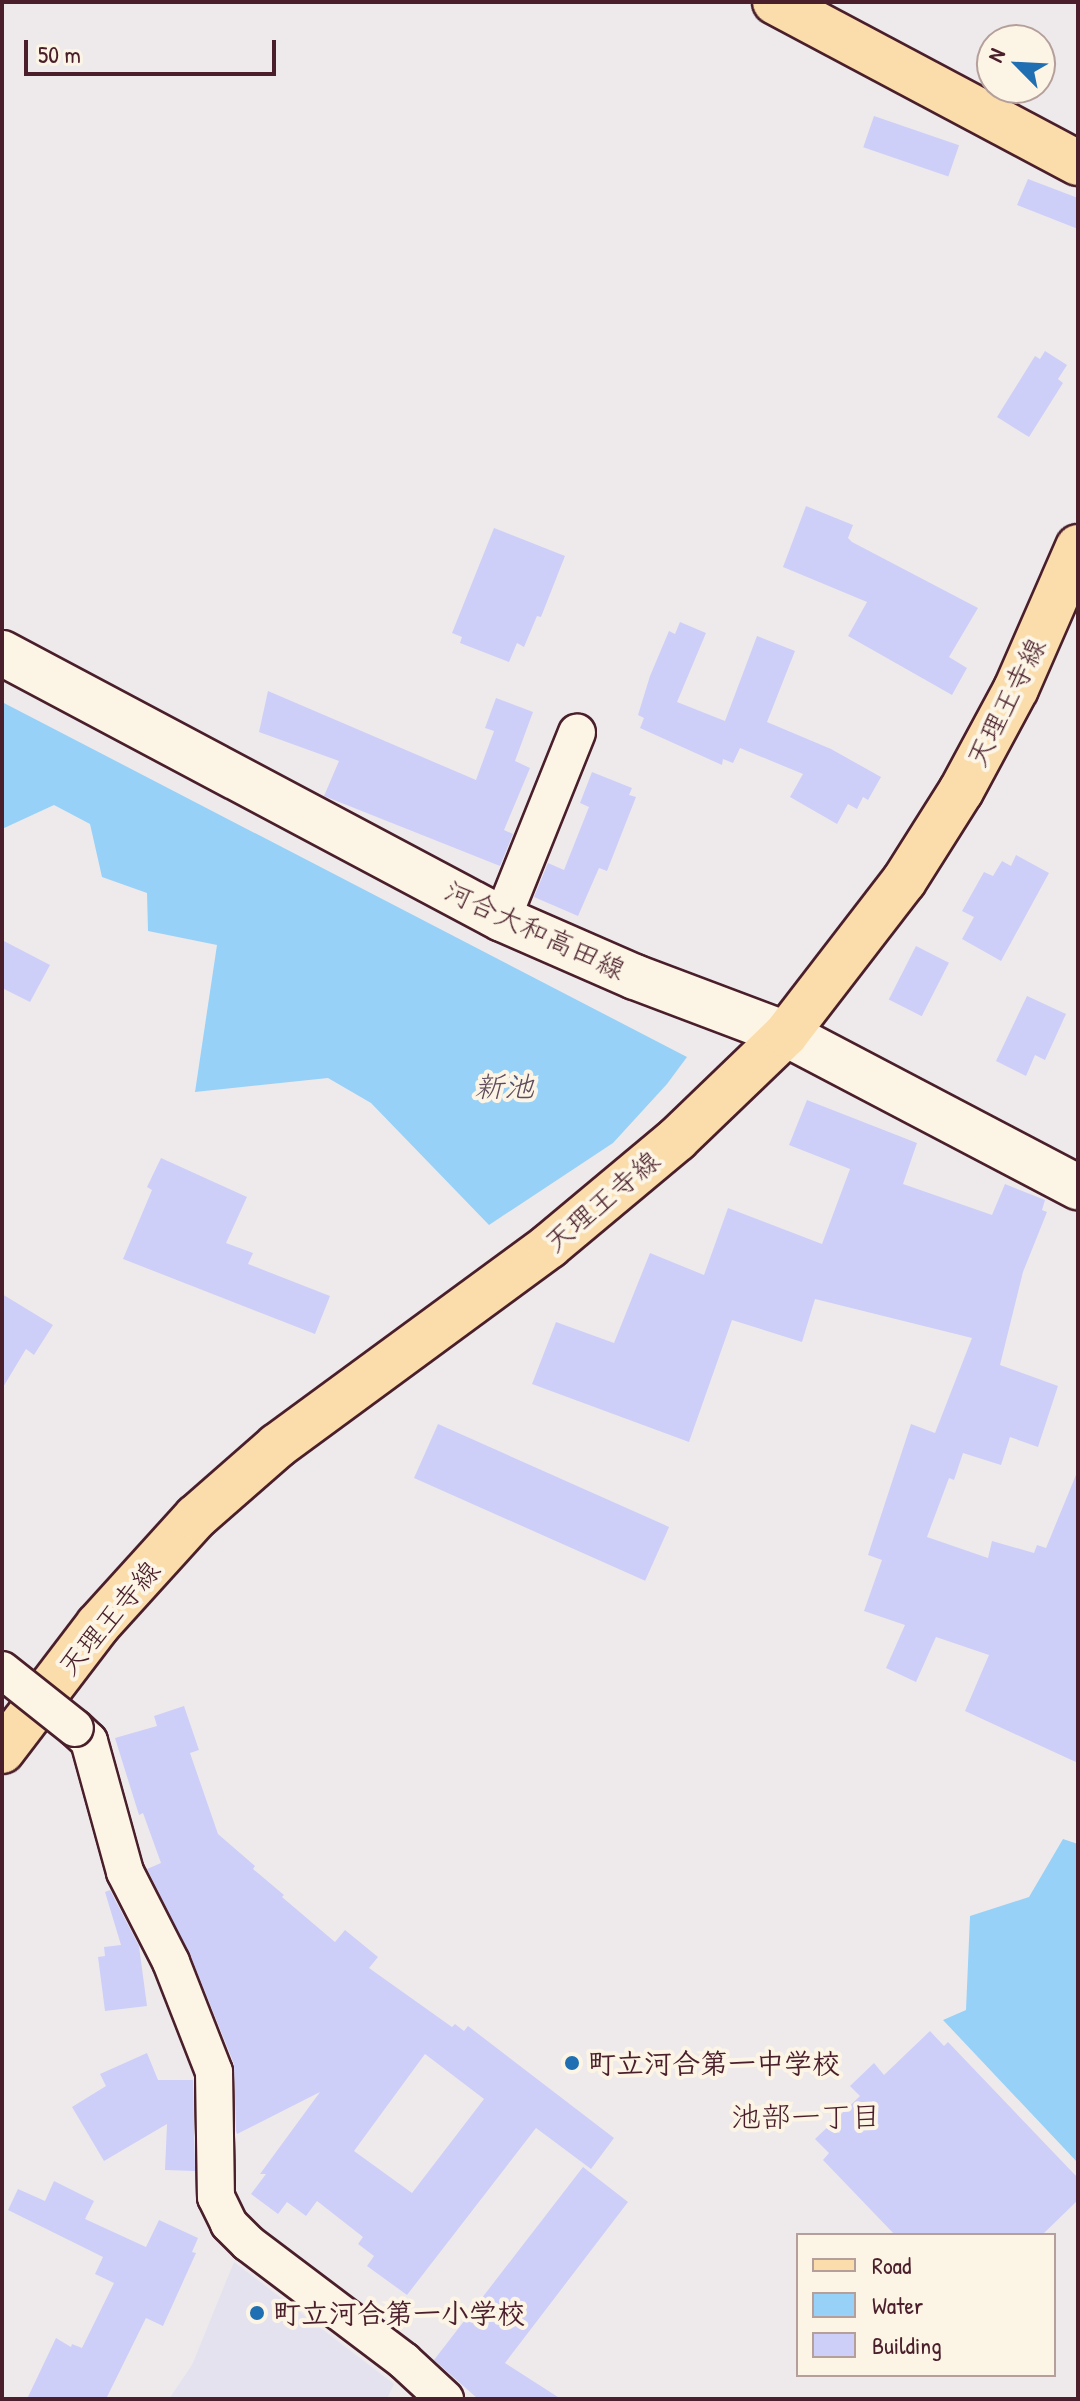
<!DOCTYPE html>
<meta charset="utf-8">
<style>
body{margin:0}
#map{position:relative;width:1080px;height:2401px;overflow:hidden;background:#eeeaeb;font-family:"Patrick Hand","Klee One",sans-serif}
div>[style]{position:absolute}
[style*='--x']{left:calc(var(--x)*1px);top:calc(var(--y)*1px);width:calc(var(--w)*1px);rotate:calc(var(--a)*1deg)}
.built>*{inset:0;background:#e4e2ef}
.water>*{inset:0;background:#98d1f7}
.building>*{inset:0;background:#cdcff8;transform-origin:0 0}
.roads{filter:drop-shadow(2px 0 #4a1f2b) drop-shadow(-2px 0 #4a1f2b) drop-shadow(0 2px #4a1f2b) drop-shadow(0 -2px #4a1f2b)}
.minor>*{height:36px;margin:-18px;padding:0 18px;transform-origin:18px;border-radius:18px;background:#fcf5e5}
.secondary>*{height:44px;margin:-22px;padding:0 22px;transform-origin:22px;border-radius:22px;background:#fcf5e5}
.primary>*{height:44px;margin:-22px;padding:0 22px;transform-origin:22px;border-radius:22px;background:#faddab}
.bridges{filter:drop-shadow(2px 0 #4a1f2b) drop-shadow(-2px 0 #4a1f2b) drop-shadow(0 2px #4a1f2b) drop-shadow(0 -2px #4a1f2b)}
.minor-bridge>*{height:36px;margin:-18px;padding:0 18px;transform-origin:18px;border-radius:18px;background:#fcf5e5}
.dots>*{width:22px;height:22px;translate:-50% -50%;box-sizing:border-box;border:4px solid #fcf5e5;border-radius:50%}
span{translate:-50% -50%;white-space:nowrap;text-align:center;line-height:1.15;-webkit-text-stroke:8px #fcf5e5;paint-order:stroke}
.street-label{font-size:28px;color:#4a1f2b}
.poi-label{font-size:28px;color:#4a1f2b;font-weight:700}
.left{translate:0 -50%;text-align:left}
.water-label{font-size:30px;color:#5e4c5e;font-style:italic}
.neighbourhood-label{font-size:30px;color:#4a1f2b}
.frame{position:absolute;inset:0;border:4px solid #4a1f2b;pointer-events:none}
.legend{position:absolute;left:796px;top:2233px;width:260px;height:144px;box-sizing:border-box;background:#fcf5e5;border:2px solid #b59f9b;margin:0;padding:10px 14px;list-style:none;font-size:24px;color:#4a1f2b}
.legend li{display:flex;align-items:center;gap:16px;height:40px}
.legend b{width:40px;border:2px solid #b59f9b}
.north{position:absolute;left:976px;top:24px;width:80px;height:80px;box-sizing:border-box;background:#fcf5e5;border:2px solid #b59f9b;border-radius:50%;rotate:294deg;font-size:22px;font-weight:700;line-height:32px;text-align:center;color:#4a1f2b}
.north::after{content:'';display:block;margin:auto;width:28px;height:36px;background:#1f6fb2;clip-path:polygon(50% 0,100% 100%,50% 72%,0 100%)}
.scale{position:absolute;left:24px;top:40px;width:252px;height:36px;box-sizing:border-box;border:4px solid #4a1f2b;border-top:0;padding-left:10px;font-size:24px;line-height:28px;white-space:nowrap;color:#4a1f2b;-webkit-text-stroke:6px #fcf5e5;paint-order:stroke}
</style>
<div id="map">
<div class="built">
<i style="clip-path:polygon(234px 2262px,394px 2384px,387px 2399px,169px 2399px,192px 2365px)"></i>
</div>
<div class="water">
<i style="clip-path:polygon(2px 702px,687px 1057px,667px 1084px,613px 1143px,489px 1225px,371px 1103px,328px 1078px,195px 1092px,217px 945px,148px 931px,147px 893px,102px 877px,90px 824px,54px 805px,2px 829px)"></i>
<i style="clip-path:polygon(1063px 1839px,1078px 1844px,1078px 2163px,943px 2020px,966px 2010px,970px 1916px,1029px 1897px)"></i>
</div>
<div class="building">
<i style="left:874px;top:116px;width:90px;height:33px;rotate:19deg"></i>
<i style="clip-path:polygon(1028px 179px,1078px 198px,1078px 229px,1017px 205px)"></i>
<i style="clip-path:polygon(1045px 351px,1067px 365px,1058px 379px,1063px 383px,1029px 437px,997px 417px,1035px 356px,1040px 359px)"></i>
<i style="clip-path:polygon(806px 506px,853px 525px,848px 538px,852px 542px,978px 608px,949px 657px,967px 668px,952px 695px,848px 636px,867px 602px,783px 567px)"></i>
<i style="clip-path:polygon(494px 528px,565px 556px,541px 617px,537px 616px,524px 647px,517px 643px,509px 662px,460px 643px,462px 637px,452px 633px)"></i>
<i style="clip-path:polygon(680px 622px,706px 633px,677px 702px,725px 721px,757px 636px,795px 651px,767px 722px,831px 749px,881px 777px,868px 800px,863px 797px,857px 809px,848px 804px,837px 824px,790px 797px,803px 774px,740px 748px,733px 763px,723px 759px,722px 765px,640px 728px,644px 718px,638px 715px,650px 676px,669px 631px,675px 634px)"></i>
<i style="clip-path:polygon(268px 691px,476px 780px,494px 731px,485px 728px,496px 698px,533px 712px,515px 761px,530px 768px,504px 830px,513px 834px,500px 866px,324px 796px,339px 761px,259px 732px)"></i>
<i style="clip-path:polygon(592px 772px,632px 788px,629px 795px,636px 797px,607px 871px,599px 868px,578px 916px,534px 897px,548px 863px,564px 870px,589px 807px,580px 803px)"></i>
<i style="clip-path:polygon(1016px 855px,1049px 873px,1001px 961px,962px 939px,974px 917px,962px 911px,984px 872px,993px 876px,1002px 861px,1011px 866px)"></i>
<i style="clip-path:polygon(2px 940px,50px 965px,30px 1002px,2px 988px)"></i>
<i style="left:916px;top:946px;width:37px;height:60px;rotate:27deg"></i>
<i style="clip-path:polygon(1027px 996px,1066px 1014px,1045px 1060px,1035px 1055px,1026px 1076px,996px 1061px)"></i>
<i style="clip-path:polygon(807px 1100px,917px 1143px,903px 1184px,992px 1215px,1005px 1184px,1045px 1200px,1042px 1210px,1047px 1212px,1023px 1272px,1000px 1365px,1058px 1386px,1038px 1447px,1010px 1437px,1001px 1465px,963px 1453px,954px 1480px,949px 1478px,927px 1537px,988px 1558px,992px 1541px,1034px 1553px,1037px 1545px,1046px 1548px,1078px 1470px,1078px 1763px,965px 1711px,989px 1655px,936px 1637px,916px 1682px,886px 1668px,905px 1625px,864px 1611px,882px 1560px,868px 1555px,911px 1424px,935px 1433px,972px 1338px,815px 1299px,802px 1342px,732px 1320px,689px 1442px,532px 1384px,556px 1322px,614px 1343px,650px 1253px,704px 1275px,728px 1208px,822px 1244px,850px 1169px,789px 1145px)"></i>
<i style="clip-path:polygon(161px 1158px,247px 1197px,226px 1243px,253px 1253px,248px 1264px,330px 1296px,315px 1334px,123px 1259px,152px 1190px,147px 1187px)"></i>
<i style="clip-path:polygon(2px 1294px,53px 1325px,34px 1355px,26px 1349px,2px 1389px)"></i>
<i style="left:438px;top:1424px;width:253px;height:59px;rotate:24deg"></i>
<i style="clip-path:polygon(evenodd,184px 1706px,199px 1750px,190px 1753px,218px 1834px,255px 1866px,253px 1869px,284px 1895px,282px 1897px,335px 1942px,345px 1930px,378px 1957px,369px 1968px,452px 2027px,455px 2024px,464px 2031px,468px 2026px,614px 2138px,591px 2169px,536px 2128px,407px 2295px,367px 2266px,374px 2256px,358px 2244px,363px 2237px,317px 2201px,306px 2216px,287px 2202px,278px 2214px,251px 2194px,266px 2174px,260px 2174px,320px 2092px,237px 2134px,236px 2131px,234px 2064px,190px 1954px,147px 1869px,161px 1863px,143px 1813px,139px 1815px,115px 1738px,157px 1726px,154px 1716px,184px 1706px,425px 2054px,484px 2099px,412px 2193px,354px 2151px,425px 2054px)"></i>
<i style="clip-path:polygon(110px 1890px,139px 1946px,147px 2006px,105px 2011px,98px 1957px,105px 1956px,104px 1947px,121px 1945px,105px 1892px)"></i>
<i style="clip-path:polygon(930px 2031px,944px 2046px,948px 2042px,1078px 2178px,1078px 2200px,1042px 2235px,895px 2235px,823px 2160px,829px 2153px,815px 2139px,860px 2096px,850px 2086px,874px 2063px,884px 2075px)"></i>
<i style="clip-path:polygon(147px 2053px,158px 2080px,193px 2080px,195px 2171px,165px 2170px,167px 2124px,104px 2161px,72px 2107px,106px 2086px,100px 2074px)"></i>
<i style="clip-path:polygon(583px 2167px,628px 2202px,505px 2363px,561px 2399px,478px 2399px,434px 2360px)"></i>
<i style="clip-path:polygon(54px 2181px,94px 2201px,85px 2219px,146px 2247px,159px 2220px,198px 2238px,192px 2252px,196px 2253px,163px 2326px,146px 2318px,106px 2399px,27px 2399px,56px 2338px,71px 2347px,72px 2344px,82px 2348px,114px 2283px,95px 2274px,103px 2257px,8px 2210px,18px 2189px,45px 2201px)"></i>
</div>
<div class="roads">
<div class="minor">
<i style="--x:502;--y:919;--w:201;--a:-68.1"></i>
<i style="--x:75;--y:1728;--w:19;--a:43"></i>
<i style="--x:89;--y:1741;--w:136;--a:74.6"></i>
<i style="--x:125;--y:1872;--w:101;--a:62.9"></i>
<i style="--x:171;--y:1962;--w:118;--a:68.6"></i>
<i style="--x:214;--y:2072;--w:125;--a:89.1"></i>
<i style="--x:216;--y:2197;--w:30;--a:64"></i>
<i style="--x:229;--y:2224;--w:27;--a:45"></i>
<i style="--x:248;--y:2243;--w:196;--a:37.1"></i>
<i style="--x:404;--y:2361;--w:56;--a:42.8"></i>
</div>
<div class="secondary">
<i style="--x:2;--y:653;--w:566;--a:28.01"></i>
<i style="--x:502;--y:919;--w:145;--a:23.6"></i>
<i style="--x:635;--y:977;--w:161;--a:20.7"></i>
<i style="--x:786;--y:1034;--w:330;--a:27.7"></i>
</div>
<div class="primary">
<i style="--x:775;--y:2;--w:343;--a:28"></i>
<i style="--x:2;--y:1751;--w:158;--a:-52.7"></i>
<i style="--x:98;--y:1625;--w:146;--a:-47.8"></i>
<i style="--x:196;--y:1517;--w:108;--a:-41.2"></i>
<i style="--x:277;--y:1446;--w:338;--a:-36.3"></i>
<i style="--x:549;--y:1246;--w:167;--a:-39.9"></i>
<i style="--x:677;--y:1139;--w:151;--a:-43.9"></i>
<i style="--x:786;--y:1034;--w:193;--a:-52.4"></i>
<i style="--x:904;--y:881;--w:107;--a:-57.7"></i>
<i style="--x:961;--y:791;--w:116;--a:-61.7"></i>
<i style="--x:1016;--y:689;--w:155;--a:-66.4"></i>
</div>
</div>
<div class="bridges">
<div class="minor-bridge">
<i style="--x:2;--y:1670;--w:93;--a:38.5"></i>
</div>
</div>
<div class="dots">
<i style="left:572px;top:2063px;background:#1f6fb2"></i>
<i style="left:257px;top:2313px;background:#1f6fb2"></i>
</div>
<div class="street-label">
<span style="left:1006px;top:702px;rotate:-63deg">天理王寺線</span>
<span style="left:535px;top:930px;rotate:25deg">河合大和高田線</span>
<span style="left:602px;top:1201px;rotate:-40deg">天理王寺線</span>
<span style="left:109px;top:1618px;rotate:-50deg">天理王寺線</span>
</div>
<div class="poi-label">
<span class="left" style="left:588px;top:2063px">町立河合第一中学校</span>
<span class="left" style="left:273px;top:2313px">町立河合第一小学校</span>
</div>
<div class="water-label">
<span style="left:504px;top:1086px">新池</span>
</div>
<div class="neighbourhood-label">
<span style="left:806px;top:2116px">池部一丁目</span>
</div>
<div class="frame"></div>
<ul class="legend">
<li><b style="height:10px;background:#faddab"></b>Road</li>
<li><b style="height:22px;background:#98d1f7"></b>Water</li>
<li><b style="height:22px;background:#cdcff8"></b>Building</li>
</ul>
<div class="north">N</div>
<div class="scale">50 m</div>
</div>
